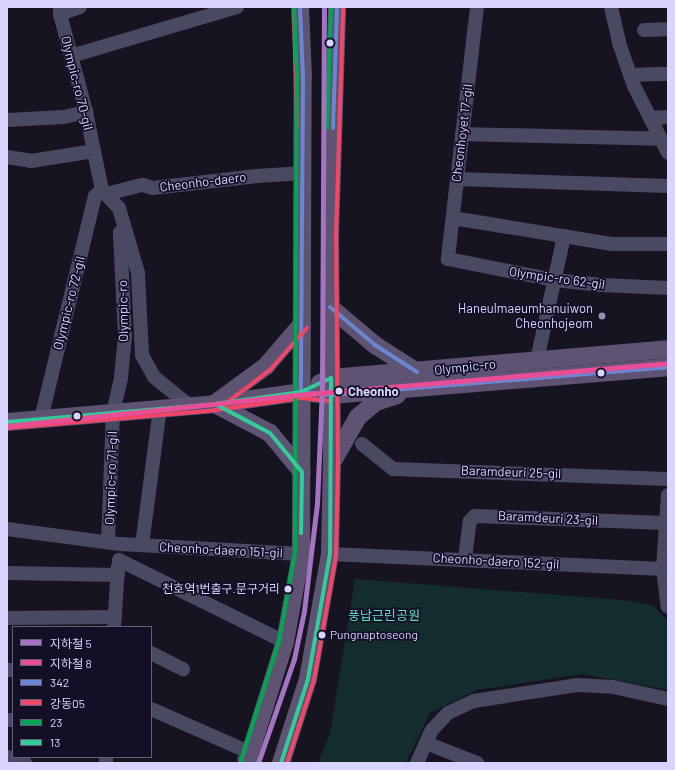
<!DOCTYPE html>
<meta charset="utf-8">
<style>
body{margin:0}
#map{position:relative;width:675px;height:770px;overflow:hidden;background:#161421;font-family:Barlow,"Noto Sans KR",sans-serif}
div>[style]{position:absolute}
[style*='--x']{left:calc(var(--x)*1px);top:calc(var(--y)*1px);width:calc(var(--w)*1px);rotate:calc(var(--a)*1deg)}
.green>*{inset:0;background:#132c2d}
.minor>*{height:14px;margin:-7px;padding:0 7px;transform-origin:7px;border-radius:7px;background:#4a4962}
.major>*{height:18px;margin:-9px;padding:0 9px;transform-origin:9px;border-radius:9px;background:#5e5373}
.bus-1>*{height:4px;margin:-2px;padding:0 2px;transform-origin:2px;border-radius:2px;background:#6a86d1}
.bus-2>*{height:4px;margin:-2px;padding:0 2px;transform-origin:2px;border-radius:2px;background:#f34667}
.bus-3>*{height:4px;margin:-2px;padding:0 2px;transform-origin:2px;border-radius:2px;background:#00a651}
.bus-4>*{height:4px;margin:-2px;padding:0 2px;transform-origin:2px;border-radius:2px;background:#3c9}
.metro-1>*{height:5px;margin:-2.5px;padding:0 2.5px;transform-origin:2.5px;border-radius:2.5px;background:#a474c2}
.metro-2>*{height:5px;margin:-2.5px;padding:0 2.5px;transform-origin:2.5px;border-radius:2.5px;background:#e84e95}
.dots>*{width:11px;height:11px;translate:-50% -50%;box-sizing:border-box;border:2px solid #130f26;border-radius:50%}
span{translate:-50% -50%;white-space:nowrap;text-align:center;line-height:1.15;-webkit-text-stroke:3.5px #130f26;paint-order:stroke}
.bus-label{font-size:12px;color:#d9d4ff}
.right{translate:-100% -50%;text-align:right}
.left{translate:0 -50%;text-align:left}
.street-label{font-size:13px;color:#d9d4ff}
.poi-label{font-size:13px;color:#d9d4ff}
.stop-label{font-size:13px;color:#d9d4ff;font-weight:700}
.park-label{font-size:13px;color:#5fe0c0}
.frame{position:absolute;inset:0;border:8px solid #d9d4ff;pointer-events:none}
.legend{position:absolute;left:12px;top:626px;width:140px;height:132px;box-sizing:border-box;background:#130f26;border:1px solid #625e7d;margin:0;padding:5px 7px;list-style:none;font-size:12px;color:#d9d4ff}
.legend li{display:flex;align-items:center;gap:8px;height:20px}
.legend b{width:20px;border:1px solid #625e7d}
</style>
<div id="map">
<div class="green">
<i style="clip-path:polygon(355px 579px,623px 600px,652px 605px,666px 619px,668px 626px,668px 690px,583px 674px,477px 690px,430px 713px,406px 763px,318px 763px,330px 734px)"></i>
</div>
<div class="minor">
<i style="--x:60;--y:7;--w:7;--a:90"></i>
<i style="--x:60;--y:14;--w:101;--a:75.1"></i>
<i style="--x:86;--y:112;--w:80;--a:78.4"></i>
<i style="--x:102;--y:190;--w:25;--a:47"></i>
<i style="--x:119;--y:208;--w:68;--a:73.7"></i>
<i style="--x:138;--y:273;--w:82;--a:87.2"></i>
<i style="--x:142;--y:355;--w:25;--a:61"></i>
<i style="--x:154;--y:377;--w:46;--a:38.9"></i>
<i style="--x:477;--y:7;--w:254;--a:96.6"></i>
<i style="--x:448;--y:259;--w:108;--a:11.2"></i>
<i style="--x:554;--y:280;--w:48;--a:5.9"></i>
<i style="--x:602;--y:285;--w:66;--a:2.6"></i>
<i style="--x:611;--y:7;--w:37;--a:77"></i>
<i style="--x:619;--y:43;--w:46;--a:70.8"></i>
<i style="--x:634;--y:86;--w:75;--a:63.1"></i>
<i style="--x:60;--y:14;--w:21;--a:-19"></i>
<i style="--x:644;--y:30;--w:24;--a:-2"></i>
<i style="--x:71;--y:56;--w:173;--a:-16.4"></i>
<i style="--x:630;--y:75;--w:38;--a:-2"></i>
<i style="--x:650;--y:118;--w:18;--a:-3"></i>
<i style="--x:7;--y:120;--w:57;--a:-3"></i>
<i style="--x:64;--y:117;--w:23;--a:-13"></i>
<i style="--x:462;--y:134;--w:199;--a:1.4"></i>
<i style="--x:7;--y:157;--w:24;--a:9"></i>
<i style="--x:31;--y:161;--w:64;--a:-9"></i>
<i style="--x:457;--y:179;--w:211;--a:1.9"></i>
<i style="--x:106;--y:194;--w:38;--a:-14"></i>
<i style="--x:143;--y:185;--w:10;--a:17"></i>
<i style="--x:153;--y:188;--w:105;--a:-6.6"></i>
<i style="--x:257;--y:176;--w:46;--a:-3.7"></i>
<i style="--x:453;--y:218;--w:160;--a:9.3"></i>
<i style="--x:611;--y:244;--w:57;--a:0"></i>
<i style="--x:537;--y:360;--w:127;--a:-77.7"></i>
<i style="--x:41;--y:419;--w:229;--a:-76.4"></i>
<i style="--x:95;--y:196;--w:9;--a:-41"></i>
<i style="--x:362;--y:444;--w:40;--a:39"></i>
<i style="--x:393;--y:469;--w:275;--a:2.1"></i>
<i style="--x:668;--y:495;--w:74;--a:93.9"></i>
<i style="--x:663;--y:569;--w:38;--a:83"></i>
<i style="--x:7;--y:529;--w:114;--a:7.6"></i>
<i style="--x:120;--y:544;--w:181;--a:3.2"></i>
<i style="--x:108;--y:542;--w:129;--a:-87.8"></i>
<i style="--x:113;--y:413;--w:37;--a:-77"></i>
<i style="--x:121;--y:377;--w:41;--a:-84.4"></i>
<i style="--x:125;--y:336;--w:104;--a:-92.8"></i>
<i style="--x:142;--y:545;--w:137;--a:-82.5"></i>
<i style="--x:330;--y:554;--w:333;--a:2.6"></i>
<i style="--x:465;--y:559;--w:38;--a:-83"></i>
<i style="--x:470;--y:521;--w:7;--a:-45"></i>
<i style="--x:475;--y:516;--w:191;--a:2.1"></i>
<i style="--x:119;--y:560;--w:185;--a:26.3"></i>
<i style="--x:7;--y:573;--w:111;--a:1"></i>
<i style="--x:7;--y:618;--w:108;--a:-0.5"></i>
<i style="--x:114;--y:627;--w:61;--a:-86.2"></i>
<i style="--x:151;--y:653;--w:36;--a:27"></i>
<i style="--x:7;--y:670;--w:6;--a:0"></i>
<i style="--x:151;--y:709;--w:109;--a:23.7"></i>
<i style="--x:251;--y:753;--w:9;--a:139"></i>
<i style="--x:7;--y:720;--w:6;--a:0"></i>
<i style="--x:426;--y:743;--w:55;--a:21.4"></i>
<i style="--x:7;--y:757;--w:19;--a:18"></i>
<i style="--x:106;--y:763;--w:6;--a:-90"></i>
<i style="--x:417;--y:763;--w:36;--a:-66"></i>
<i style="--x:432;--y:730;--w:23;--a:-47"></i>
<i style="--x:448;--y:713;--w:29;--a:-25"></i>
<i style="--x:474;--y:701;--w:104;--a:-8.8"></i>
<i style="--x:577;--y:685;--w:36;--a:3"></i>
<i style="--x:613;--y:687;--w:56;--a:12.3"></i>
</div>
<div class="major">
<i style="--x:330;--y:307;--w:59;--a:40.2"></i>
<i style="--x:375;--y:345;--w:50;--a:32.7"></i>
<i style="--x:320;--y:383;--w:12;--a:-24"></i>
<i style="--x:331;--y:378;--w:338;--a:-4.9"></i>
<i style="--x:217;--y:402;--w:61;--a:-36.3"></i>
<i style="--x:266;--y:366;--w:55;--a:-49.4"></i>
<i style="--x:215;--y:404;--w:62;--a:27.8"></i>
<i style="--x:270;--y:433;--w:50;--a:50.6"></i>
<i style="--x:7;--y:422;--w:209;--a:-4.9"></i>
<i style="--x:215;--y:404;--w:87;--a:-7.9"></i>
<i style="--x:301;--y:392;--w:30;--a:6"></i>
<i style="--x:331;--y:395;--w:338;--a:-4.7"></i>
<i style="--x:334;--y:459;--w:48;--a:-60.3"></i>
<i style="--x:358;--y:417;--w:23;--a:-40"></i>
<i style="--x:376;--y:402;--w:22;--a:-18"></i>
<i style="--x:247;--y:763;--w:127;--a:-72.6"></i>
<i style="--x:285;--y:642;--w:89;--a:-79.7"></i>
<i style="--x:301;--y:554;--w:476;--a:-89.8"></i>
<i style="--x:303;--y:78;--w:71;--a:-92.4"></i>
<i style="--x:281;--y:763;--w:88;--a:-72.2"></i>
<i style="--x:308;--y:679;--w:127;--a:-80"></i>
<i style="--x:330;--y:554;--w:92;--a:-88.8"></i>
<i style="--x:332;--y:462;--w:228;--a:-90.5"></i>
<i style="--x:330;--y:234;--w:227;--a:-88.2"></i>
</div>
<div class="bus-1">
<i style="--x:300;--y:7;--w:71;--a:87.6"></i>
<i style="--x:303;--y:78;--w:314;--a:90.4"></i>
<i style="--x:301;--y:392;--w:30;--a:6"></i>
<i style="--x:331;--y:395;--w:338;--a:-4.7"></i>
<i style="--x:333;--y:128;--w:121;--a:-88.1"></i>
<i style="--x:330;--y:307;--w:59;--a:40.2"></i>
<i style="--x:375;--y:345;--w:50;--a:32.7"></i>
</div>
<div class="bus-2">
<i style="--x:294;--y:7;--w:121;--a:88.6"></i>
<i style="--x:221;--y:407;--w:61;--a:-37.1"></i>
<i style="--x:270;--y:370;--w:56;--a:-48.6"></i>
<i style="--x:8;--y:428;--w:209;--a:-4.9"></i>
<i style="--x:216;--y:410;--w:86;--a:-8"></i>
<i style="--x:301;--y:398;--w:29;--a:6"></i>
<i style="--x:287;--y:763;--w:87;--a:-72"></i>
<i style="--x:314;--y:680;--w:127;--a:-80"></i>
<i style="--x:336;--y:555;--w:93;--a:-88.8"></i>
<i style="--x:338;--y:462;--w:228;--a:-90.5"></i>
<i style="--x:336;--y:234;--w:227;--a:-88.2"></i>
</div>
<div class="bus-3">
<i style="--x:327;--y:128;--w:121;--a:-88.1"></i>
<i style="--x:241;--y:761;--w:126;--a:-72.4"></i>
<i style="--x:279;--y:641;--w:89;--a:-79.7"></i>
<i style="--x:295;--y:553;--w:475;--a:-89.8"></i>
<i style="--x:297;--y:78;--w:71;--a:-92.4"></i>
</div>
<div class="bus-4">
<i style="--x:215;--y:404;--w:62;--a:27.8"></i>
<i style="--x:270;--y:433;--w:50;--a:50.6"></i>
<i style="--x:302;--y:472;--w:61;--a:90.9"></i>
<i style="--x:7;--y:422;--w:209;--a:-4.9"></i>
<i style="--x:215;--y:404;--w:87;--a:-7.9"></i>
<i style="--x:301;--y:392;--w:33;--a:-25"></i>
<i style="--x:331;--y:378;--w:176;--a:90.3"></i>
<i style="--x:330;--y:554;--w:127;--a:100"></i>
<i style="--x:308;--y:679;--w:88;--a:107.8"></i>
</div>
<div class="metro-1">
<i style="--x:258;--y:763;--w:110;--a:-70.9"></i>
<i style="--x:294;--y:659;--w:49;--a:-78.2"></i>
<i style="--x:304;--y:611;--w:109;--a:-83.1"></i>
<i style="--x:317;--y:503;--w:115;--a:-87.5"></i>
<i style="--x:322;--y:388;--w:381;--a:-89.7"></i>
</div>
<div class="metro-2">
<i style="--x:7;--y:426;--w:291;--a:-6.1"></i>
<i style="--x:296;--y:395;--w:373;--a:-4.9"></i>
</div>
<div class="dots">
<i style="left:330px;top:43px;background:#d9d4ff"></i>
<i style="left:602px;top:316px;background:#9591b1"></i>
<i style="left:601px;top:373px;background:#d9d4ff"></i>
<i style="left:339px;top:391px;background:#d9d4ff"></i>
<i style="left:77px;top:416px;background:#d9d4ff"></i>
<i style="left:288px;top:589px;background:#d9d4ff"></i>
<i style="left:322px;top:635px;background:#d9d4ff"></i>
</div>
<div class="bus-label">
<span class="right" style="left:280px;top:589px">천호역1번출구.문구거리</span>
<span class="left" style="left:330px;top:635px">Pungnaptoseong</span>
</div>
<div class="street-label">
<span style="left:77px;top:83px;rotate:76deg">Olympic-ro 70-gil</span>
<span style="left:462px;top:133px;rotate:-83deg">Cheonhoyet 17-gil</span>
<span style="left:203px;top:182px;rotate:-7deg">Cheonho-daero</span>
<span style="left:557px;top:278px;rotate:8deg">Olympic-ro 62-gil</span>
<span style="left:69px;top:303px;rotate:-76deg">Olympic-ro 72-gil</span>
<span style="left:123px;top:311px;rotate:-91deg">Olympic-ro</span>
<span style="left:465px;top:367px;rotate:-6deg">Olympic-ro</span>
<span style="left:511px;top:472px;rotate:2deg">Baramdeuri 25-gil</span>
<span style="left:111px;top:478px;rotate:-88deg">Olympic-ro 71-gil</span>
<span style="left:548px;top:518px;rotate:3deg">Baramdeuri 23-gil</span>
<span style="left:221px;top:550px;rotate:3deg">Cheonho-daero 151-gil</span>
<span style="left:496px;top:561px;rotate:3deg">Cheonho-daero 152-gil</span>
</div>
<div class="poi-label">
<span class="right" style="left:593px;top:316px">Haneulmaeumhanuiwon<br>Cheonhojeom</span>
</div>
<div class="stop-label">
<span class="left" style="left:348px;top:391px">Cheonho</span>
</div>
<div class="park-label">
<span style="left:384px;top:615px">풍납근린공원</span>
</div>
<div class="frame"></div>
<ul class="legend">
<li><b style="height:5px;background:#a474c2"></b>지하철 5</li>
<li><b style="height:5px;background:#e84e95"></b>지하철 8</li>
<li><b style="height:5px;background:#6a86d1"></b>342</li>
<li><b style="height:5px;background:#f34667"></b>강동05</li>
<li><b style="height:5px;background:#00a651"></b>23</li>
<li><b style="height:5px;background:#3c9"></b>13</li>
</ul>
</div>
